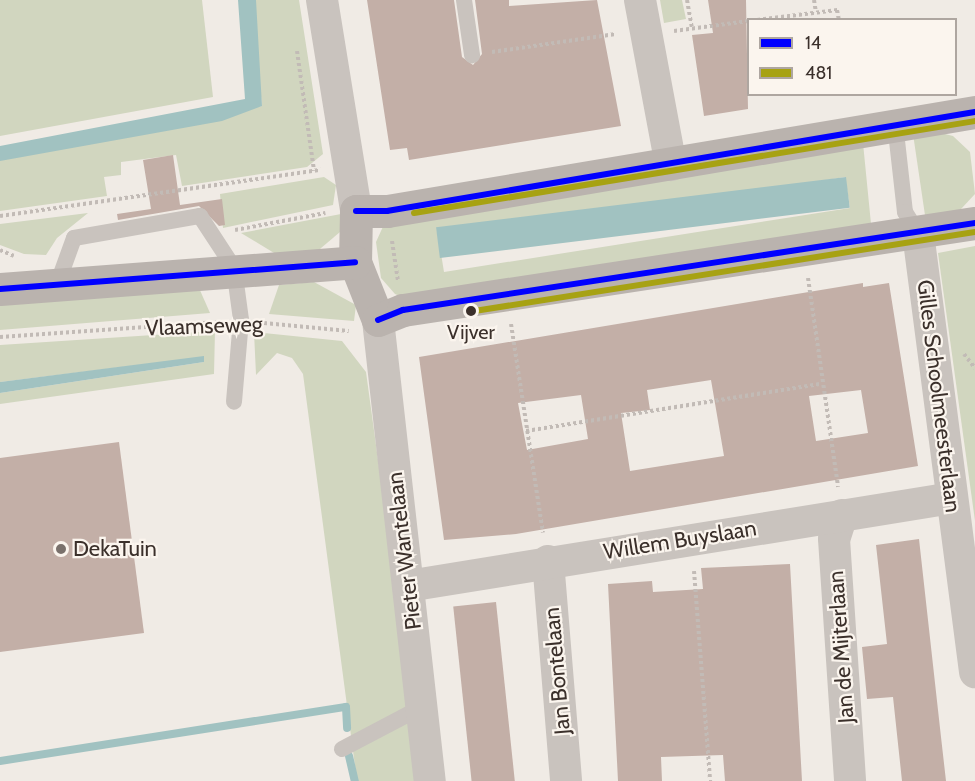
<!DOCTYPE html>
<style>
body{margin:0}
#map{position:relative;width:975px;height:781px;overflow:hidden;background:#f0ebe5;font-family:Cabin,sans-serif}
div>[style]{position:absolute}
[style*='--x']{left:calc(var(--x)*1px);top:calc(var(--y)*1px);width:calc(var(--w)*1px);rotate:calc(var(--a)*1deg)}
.green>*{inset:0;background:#d1d6bf}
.water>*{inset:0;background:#a1c2c1;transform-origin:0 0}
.stream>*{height:8px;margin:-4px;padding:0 4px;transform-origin:4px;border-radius:4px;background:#a1c2c1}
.building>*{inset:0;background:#c3afa7;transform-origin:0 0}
.path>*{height:4px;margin-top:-2px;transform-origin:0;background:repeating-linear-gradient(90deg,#c2bbb6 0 3px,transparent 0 6px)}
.lane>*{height:16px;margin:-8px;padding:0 8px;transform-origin:8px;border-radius:8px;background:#c9c3be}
.street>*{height:32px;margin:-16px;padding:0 16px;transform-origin:16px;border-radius:16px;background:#c9c3be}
.secondary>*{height:33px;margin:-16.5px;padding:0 16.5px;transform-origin:16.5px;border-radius:16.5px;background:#bab3ae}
.bus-1>*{height:6px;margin:-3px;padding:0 3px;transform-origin:3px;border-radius:3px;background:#00f}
.bus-2>*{height:6px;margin:-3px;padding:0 3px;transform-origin:3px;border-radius:3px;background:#a7a213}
.dots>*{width:16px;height:16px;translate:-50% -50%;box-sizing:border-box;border:3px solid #fbf5ee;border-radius:50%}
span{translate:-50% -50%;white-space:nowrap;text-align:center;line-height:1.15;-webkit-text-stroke:4.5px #fbf5ee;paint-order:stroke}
.bus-label{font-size:20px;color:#3b302b}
.street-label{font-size:22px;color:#3b302b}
.poi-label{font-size:22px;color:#3b302b}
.left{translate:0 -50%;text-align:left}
.legend{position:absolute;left:747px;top:18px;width:210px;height:78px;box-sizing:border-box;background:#fbf5ee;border:2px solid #aea6a0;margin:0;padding:8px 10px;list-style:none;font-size:18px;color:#3b302b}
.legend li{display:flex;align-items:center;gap:12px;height:30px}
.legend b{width:30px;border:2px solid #aea6a0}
</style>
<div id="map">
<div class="green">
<i style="clip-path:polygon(0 0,202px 0,213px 97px,0 136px)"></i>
<i style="clip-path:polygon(251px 0,299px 0,323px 154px,307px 167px,182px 186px,176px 155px,121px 162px,121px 175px,104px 177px,107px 196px,0 211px,0 155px,262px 106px)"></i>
<i style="clip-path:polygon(660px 0,682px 0,686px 19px,664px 23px)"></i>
<i style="clip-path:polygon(937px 132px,953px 136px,970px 152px,975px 194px,961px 209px,926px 222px,913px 134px)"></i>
<i style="clip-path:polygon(evenodd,863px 143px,872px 234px,414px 302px,395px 294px,381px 278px,376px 242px,386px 220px,863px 143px,845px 177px,850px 208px,444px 272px,439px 241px,845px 177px)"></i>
<i style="clip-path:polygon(324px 177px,336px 185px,333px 205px,223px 228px,220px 194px)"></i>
<i style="clip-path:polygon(88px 213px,57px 238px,46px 255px,24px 254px,0 245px,0 224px)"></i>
<i style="clip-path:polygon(341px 214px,340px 232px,314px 254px,279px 256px,241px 233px)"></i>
<i style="clip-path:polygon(975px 246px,975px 521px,938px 253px)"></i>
<i style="clip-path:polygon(314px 282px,356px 305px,354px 321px,269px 314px,279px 285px)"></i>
<i style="clip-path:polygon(199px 288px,210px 313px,0 330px,0 301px)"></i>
<i style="clip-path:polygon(215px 331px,214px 374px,0 404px,0 393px,204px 362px,204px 357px,0 382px,0 345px)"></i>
<i style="clip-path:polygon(254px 332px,342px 341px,366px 372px,422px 781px,357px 781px,303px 374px,292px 358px,277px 353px,256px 375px)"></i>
</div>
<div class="water">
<i style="clip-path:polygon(238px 0,256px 0,262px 106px,222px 121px,0 161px,0 146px,245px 99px)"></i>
<i style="left:846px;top:177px;width:31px;height:413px;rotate:83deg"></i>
<i style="clip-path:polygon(204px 356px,204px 362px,0 393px,0 382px)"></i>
</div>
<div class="stream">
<i style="--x:349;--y:756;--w:26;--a:77"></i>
<i style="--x:0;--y:761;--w:350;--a:-8.9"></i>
<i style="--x:346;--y:707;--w:21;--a:87"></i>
</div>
<div class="building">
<i style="clip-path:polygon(367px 0,454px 0,462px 57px,473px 65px,482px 54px,475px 0,509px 0,509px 6px,597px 0,621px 126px,409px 160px,407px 148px,390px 150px)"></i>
<i style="clip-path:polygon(708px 0,746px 0,748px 109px,704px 116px,692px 35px,713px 33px)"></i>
<i style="clip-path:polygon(173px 155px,180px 205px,222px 199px,225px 225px,219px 226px,199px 206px,118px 220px,117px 214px,151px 209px,143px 160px)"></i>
<i style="clip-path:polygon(evenodd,863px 283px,863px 287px,889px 283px,918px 466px,516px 534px,444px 540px,419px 357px,863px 283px,711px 380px,724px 456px,630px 471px,621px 413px,650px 410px,647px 390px,711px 380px,863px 283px,861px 390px,868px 433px,816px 441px,809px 396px,861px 390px,863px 283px,581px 395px,588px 439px,527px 450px,518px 403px,581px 395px)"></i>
<i style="clip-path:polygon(119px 442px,144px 633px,0 652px,0 458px)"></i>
<i style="clip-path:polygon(919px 539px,941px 737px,946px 781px,902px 781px,893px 697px,867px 699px,862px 647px,887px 644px,876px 545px)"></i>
<i style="clip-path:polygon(790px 564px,802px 781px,725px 781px,723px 755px,661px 757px,662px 781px,618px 781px,608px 584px,652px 581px,653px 592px,703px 589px,701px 568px)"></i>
<i style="left:496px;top:602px;width:180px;height:43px;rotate:84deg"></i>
</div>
<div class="path">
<i style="--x:687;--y:0;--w:28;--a:80"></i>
<i style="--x:814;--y:0;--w:12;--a:81"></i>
<i style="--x:757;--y:20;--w:81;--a:-7.1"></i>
<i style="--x:837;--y:10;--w:10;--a:79"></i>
<i style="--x:674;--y:31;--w:75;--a:-7.7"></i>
<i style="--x:297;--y:51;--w:121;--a:81.9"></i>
<i style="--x:492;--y:52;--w:125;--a:-8.3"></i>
<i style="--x:0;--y:216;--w:324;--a:-8.2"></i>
<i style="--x:235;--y:230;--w:92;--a:-10.7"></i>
<i style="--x:392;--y:241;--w:40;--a:81.5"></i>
<i style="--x:0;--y:250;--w:15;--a:23"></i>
<i style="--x:808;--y:278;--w:211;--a:81.8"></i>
<i style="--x:264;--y:323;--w:85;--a:5.4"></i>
<i style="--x:511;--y:324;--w:211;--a:81.3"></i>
<i style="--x:0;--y:337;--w:219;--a:-3.9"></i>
<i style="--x:964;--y:354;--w:18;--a:52"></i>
<i style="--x:526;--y:431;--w:299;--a:-9.1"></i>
<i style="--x:694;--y:571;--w:211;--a:85.6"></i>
</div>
<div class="lane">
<i style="--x:464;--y:0;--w:56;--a:81.7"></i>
<i style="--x:895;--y:123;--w:90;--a:83.6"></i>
<i style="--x:905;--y:212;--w:25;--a:58"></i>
<i style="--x:57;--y:285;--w:50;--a:-70.1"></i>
<i style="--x:74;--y:238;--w:128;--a:-9.9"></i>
<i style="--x:200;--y:216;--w:62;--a:56.8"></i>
<i style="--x:234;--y:268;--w:52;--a:82.3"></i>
<i style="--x:241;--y:320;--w:82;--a:94.9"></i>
<i style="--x:342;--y:749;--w:90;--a:-27.7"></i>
</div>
<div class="street">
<i style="--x:322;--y:0;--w:214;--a:80.8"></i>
<i style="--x:640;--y:0;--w:168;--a:79.4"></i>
<i style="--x:918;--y:233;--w:443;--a:82.6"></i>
<i style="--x:378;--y:320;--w:464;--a:83.6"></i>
<i style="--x:842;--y:515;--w:25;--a:108"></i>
<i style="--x:834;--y:539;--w:243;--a:86.2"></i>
<i style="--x:548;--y:561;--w:221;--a:85.3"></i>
<i style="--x:408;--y:586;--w:551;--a:-9.19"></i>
</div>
<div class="secondary">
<i style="--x:975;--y:112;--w:596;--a:170.44"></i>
<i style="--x:387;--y:211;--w:31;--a:180"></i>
<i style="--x:356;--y:211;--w:51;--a:91.1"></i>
<i style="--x:355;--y:262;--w:62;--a:68.4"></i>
<i style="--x:378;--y:320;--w:27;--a:-22"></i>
<i style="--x:403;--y:310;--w:579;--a:-8.65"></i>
<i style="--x:0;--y:289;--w:356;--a:-4.3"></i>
</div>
<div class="bus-1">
<i style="--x:356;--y:211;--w:31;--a:0"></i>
<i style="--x:387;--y:211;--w:596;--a:-9.56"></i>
<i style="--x:0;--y:289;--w:356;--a:-4.3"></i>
<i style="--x:378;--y:320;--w:27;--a:-22"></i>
<i style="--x:403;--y:310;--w:579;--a:-8.65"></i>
</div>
<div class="bus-2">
<i style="--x:414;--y:213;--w:568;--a:-9.31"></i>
<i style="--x:468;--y:312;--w:513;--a:-8.97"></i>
</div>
<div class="dots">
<i style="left:471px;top:311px;background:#3b302b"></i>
<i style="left:61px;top:549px;background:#7a716c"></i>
</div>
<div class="bus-label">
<span style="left:471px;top:332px">Vijver</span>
</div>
<div class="street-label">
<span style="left:204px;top:326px;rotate:-2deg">Vlaamseweg</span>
<span style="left:939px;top:396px;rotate:83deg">Gilles Schoolmeesterlaan</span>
<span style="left:680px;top:540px;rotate:-9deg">Willem Buyslaan</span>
<span style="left:404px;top:551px;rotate:-97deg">Pieter Wantelaan</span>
<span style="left:841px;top:647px;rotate:-94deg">Jan de Mijterlaan</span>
<span style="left:557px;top:671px;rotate:-95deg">Jan Bontelaan</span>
</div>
<div class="poi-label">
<span class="left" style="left:73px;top:549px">DekaTuin</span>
</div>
<ul class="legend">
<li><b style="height:8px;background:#00f"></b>14</li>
<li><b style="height:8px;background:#a7a213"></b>481</li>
</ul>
</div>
